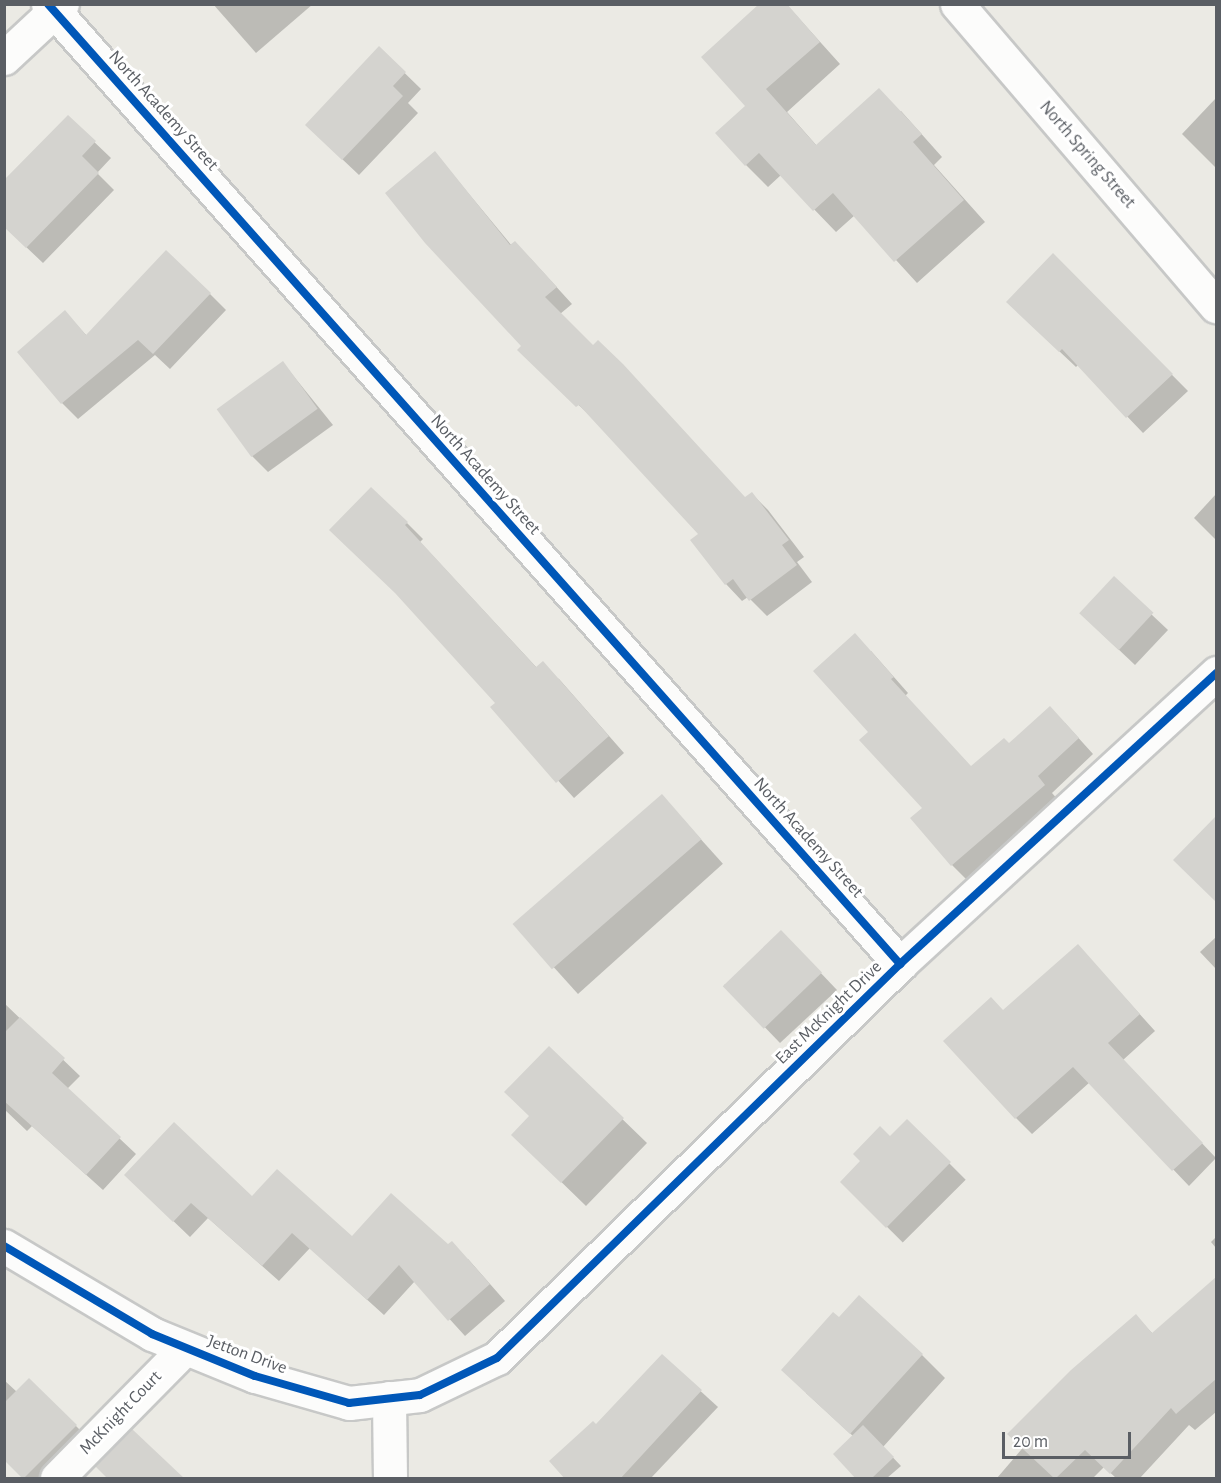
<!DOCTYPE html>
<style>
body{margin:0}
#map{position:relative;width:1221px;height:1483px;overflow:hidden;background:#ebeae4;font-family:"Alegreya Sans",sans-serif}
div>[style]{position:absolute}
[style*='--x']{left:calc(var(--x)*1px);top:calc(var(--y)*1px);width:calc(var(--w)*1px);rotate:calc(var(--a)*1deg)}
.shadow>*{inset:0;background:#0003;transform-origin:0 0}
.building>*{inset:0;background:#d4d3cf;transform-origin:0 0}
.roads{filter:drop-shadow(2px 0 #c7c8c7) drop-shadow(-2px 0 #c7c8c7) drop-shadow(0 2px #c7c8c7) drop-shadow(0 -2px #c7c8c7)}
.minor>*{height:33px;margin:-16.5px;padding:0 16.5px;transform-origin:16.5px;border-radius:16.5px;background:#fcfcfb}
.cycleway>*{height:8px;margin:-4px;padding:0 4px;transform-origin:4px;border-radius:4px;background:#0057b8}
span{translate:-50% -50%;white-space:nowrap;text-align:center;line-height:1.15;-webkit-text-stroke:6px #fff;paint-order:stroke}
.street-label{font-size:18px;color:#5a5e64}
.frame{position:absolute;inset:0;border:6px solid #5a5e64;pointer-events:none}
.scale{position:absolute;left:1002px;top:1432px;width:129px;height:27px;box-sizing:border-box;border:3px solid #5a5e64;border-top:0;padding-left:8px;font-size:18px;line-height:21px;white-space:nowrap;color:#5a5e64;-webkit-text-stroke:4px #fff;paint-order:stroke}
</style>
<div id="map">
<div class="shadow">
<i style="clip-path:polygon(213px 4px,313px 4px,256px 53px)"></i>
<i style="clip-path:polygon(786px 4px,840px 64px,787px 112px,817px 146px,901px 111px,942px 157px,934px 165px,985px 222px,917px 283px,855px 215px,836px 232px,781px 175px,768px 187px,746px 165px,747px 106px)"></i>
<i style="clip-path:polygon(379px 48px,421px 89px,408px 103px,418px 113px,359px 175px,323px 141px)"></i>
<i style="clip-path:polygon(1216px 98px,1216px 168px,1182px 134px)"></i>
<i style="clip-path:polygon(68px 117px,111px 158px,97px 173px,114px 190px,43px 263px,4px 226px)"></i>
<i style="clip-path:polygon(435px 153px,512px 246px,531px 259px,572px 304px,560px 314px,746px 499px,752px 494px,768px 510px,804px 557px,797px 562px,812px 582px,767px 616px,748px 597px,742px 601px,726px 584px,692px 540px,700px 535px,595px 420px,536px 366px)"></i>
<i style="clip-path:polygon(1053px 255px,1188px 391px,1143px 433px,1078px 365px,1076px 367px,1024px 318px)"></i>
<i style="clip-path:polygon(210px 294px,226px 310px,170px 369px,155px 355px,78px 419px,62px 403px,65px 312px,87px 336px)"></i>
<i style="clip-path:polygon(283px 363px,333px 425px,268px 472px,252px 456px)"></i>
<i style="clip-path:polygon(1216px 494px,1216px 540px,1194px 518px)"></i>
<i style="clip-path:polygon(407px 523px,423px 539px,420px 542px,537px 668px,559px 679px,624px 753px,574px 798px,492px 708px,497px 703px,401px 597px,347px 546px)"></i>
<i style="clip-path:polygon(1151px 614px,1168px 630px,1135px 665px,1097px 629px)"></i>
<i style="clip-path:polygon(871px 651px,908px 693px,905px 696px,972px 768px,1009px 745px,1065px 723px,1093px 754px,1052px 793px,1059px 801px,967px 880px,952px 865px,924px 808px,870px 732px)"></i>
<i style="left:662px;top:796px;width:91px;height:195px;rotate:48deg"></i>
<i style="clip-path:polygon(1216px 818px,1216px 901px,1175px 860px)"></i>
<i style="clip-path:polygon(1216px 937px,1216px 969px,1200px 952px)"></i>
<i style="clip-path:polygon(1078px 946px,1155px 1031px,1123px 1060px,1216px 1158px,1189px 1186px,1090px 1082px,1032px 1134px,1016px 1118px,1004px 1012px)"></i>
<i style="clip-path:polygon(797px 948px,837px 990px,780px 1043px,724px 985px)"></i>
<i style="clip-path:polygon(4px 1003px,80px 1076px,67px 1089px,136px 1154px,103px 1190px,32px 1126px,27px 1131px,4px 1109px)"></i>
<i style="clip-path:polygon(549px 1048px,647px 1143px,586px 1206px,513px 1135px,531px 1117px)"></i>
<i style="left:907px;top:1121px;width:83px;height:89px;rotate:45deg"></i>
<i style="clip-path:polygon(142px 1191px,252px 1198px,352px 1238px,468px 1259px,505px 1301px,465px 1336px,415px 1281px,384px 1315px,310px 1248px,279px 1281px,208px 1218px,190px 1237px)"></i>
<i style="clip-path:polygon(1216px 1237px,1216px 1248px,1211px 1242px)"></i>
<i style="clip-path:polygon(1216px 1279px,1216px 1412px,1195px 1430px,1189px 1425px,1140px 1478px,1116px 1478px,1104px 1467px,1093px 1478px,997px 1478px,1136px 1316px,1153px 1334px)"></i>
<i style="clip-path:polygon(839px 1319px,922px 1355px,945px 1378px,883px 1447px,901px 1466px,887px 1478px,858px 1478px,854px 1437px,806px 1393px)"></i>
<i style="clip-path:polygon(662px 1356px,718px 1407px,651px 1478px,567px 1478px,596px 1426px)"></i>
<i style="clip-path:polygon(4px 1380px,17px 1392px,76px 1426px,92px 1442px,57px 1478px,25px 1478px,4px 1459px)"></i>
</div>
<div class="building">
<i style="clip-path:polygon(759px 4px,787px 4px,820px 42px,766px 89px,816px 145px,879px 88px,922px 134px,913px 142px,964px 200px,894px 262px,833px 193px,813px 211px,759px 153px,745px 166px,715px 133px,745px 106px,701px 57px)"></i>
<i style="clip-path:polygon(379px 46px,406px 72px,393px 86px,403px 96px,342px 160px,305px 125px)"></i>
<i style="clip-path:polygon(68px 115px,96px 141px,82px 156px,99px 173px,26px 248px,4px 227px,4px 180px)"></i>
<i style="clip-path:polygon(435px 151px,510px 245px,515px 241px,557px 287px,545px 297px,593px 345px,598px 340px,623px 364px,745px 497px,752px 492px,789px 540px,782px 545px,797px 565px,749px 601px,733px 579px,725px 585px,690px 540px,698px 534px,579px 405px,576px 407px,517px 350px,521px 346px,425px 243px,385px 193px)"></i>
<i style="clip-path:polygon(166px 250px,211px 293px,153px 354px,138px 340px,61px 404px,17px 352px,65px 310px,86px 335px)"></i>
<i style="clip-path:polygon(1053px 253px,1173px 374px,1126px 418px,1062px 349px,1059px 352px,1006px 302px)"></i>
<i style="left:283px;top:361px;width:59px;height:82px;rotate:54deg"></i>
<i style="clip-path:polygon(371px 487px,408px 522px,405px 525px,536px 667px,543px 661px,609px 736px,556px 783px,490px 707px,495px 703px,395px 593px,329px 530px)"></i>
<i style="left:1114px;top:576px;width:54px;height:51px;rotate:43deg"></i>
<i style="clip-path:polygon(855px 633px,894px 677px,891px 679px,971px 766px,1004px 738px,1009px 743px,1050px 706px,1079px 738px,1038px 776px,1045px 785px,951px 866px,910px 818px,922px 808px,859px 740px,868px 732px,813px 671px)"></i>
<i style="left:662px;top:794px;width:60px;height:198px;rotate:49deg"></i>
<i style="clip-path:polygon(1216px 816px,1216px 902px,1173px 860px)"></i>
<i style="left:781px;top:930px;width:59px;height:81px;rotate:46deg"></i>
<i style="clip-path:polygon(1078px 944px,1140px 1014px,1108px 1043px,1203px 1143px,1172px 1171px,1073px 1067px,1015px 1119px,943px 1041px,991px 997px,1003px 1010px)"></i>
<i style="clip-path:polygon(20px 1017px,65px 1058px,52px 1073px,121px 1137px,86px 1175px,4px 1101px,4px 1033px)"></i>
<i style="clip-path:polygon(549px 1046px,624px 1118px,561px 1183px,511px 1135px,529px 1116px,504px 1092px)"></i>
<i style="clip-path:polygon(907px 1119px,951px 1162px,886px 1228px,840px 1182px,860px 1161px,853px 1154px,880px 1126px,890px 1136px)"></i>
<i style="clip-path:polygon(174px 1122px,252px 1196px,277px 1169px,352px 1236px,391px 1193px,448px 1244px,452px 1241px,490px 1284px,448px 1321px,399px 1265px,367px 1300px,292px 1233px,262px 1266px,191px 1203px,173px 1222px,124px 1175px)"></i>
<i style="clip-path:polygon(1216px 1277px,1216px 1379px,1176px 1414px,1171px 1408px,1110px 1474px,1085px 1450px,1055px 1479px,1007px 1434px,1071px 1370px,1136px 1314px,1152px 1333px)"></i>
<i style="clip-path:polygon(859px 1295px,923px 1354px,850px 1434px,781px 1370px,833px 1312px,839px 1317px)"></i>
<i style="clip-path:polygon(662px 1354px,702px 1390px,620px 1479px,565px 1479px,549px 1461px,593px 1421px,596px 1424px)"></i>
<i style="clip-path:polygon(29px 1378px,77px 1425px,23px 1479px,4px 1460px,4px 1403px)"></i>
<i style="clip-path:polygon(863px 1425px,894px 1457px,871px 1479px,856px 1479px,833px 1454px)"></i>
<i style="clip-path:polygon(132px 1429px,185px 1479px,108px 1479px,95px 1466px)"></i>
</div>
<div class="roads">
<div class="minor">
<i style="--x:48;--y:4;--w:1284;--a:48.41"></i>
<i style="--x:957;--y:4;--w:398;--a:49.4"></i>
<i style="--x:4;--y:58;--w:79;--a:-43"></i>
<i style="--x:4;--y:1246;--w:172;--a:30.7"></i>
<i style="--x:152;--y:1334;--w:111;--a:22.2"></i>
<i style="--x:255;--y:1376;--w:98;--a:16"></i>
<i style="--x:349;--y:1403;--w:71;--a:-6.4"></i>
<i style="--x:420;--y:1395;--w:85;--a:-25.7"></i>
<i style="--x:497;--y:1358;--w:564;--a:-44.35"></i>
<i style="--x:900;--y:964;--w:430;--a:-42.6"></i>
<i style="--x:389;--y:1398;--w:80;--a:89.3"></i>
<i style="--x:57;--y:1478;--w:182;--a:-45.4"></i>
</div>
</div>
<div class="cycleway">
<i style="--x:48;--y:4;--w:1284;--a:48.41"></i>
<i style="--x:4;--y:1246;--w:172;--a:30.7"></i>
<i style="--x:152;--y:1334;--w:111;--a:22.2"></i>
<i style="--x:255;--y:1376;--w:98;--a:16"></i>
<i style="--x:349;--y:1403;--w:71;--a:-6.4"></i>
<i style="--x:420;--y:1395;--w:85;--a:-25.7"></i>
<i style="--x:497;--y:1358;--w:564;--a:-44.35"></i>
<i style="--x:900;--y:964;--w:430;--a:-42.6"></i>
</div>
<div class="street-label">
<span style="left:163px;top:111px;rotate:48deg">North Academy Street</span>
<span style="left:1087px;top:155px;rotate:49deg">North Spring Street</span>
<span style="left:485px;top:475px;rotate:48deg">North Academy Street</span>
<span style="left:808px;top:838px;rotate:48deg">North Academy Street</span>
<span style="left:829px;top:1013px;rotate:-44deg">East McKnight Drive</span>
<span style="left:247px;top:1355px;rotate:20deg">Jetton Drive</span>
<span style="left:121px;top:1413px;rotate:-46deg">McKnight Court</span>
</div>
<div class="frame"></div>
<div class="scale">20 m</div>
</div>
